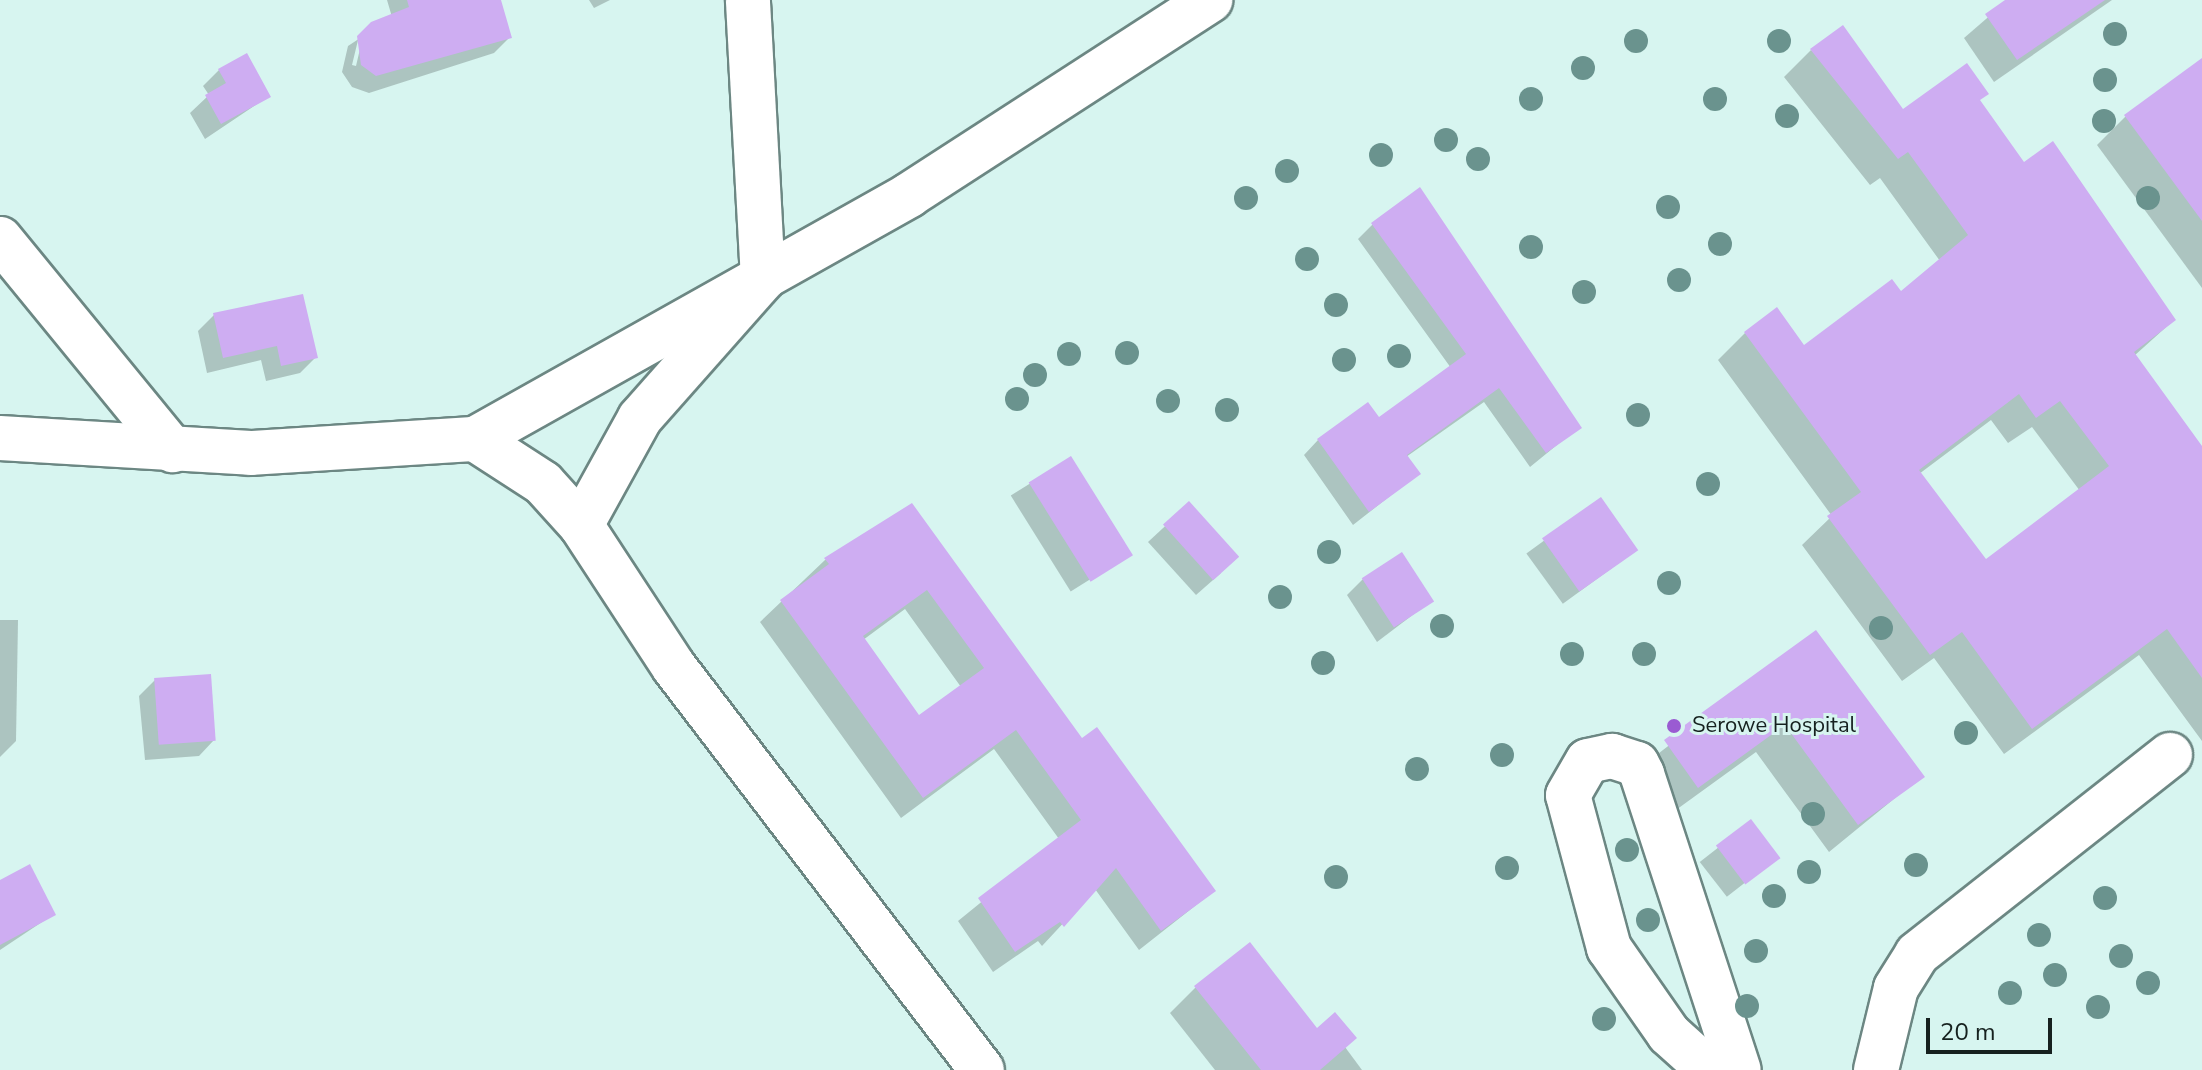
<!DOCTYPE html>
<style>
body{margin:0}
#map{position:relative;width:2202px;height:1070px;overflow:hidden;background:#d7f5f0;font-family:"Nunito Sans",sans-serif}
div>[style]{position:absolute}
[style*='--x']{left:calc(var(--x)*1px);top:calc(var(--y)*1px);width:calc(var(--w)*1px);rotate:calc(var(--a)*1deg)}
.shadow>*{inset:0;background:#0003;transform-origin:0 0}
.building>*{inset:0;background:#ceadf2;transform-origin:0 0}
.roads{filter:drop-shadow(2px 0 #6c8783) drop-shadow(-2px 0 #6c8783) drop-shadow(0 2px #6c8783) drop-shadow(0 -2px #6c8783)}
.minor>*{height:44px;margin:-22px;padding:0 22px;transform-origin:22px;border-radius:22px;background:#fff}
.trees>*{width:24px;height:24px;margin:-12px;border-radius:50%;background:#6a938e}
.dots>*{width:22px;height:22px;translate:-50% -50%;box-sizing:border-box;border:4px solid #d7f5f0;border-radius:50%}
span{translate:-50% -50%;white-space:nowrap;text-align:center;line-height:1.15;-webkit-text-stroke:6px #d7f5f0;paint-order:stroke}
.poi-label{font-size:22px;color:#16211f}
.left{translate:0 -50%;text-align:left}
.scale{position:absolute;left:1926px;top:1018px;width:126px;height:36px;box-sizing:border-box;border:4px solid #16211f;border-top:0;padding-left:10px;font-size:24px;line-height:28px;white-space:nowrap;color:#16211f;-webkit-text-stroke:6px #d7f5f0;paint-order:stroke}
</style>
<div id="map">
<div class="shadow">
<i style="clip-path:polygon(evenodd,387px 0,499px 0,510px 37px,494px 53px,369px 93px,352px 87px,342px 72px,348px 46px,392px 17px,387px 0,359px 36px,363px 36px,356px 66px,352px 65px,359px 36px)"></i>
<i style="clip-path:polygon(589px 0,610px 0,594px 8px)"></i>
<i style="clip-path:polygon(2008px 0,2112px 0,1994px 82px,1964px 38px)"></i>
<i style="clip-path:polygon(evenodd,1811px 50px,1902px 112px,1978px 101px,2024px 165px,2174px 320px,2134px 356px,2202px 448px,2202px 741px,2139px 655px,2004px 754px,1934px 658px,1902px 681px,1802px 545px,1832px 516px,1718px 360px,1745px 333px,1804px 347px,1901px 294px,1940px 261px,1880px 178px,1870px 185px,1784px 77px,1811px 50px,1991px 420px,2008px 443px,2032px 427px,2080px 491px,1986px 562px,1919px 474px,1991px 420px)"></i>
<i style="clip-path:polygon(219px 70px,269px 96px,205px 139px,190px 113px,209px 95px,203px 86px)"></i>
<i style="clip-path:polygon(2202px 78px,2202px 288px,2097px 145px,2126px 116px)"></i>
<i style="clip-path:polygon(1373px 224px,1579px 427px,1530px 467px,1484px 402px,1406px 457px,1418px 474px,1353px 525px,1304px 455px,1318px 440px,1379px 420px,1451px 368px,1358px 239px)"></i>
<i style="clip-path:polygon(214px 315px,315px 358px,300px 373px,266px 381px,261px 360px,207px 373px,198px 331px)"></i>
<i style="left:1071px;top:458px;width:113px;height:71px;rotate:58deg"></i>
<i style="left:1600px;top:500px;width:62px;height:91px;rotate:54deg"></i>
<i style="clip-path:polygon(1189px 504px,1221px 573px,1196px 595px,1148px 542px)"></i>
<i style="clip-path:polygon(evenodd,911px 506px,1081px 741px,1214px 891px,1139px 950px,1095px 889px,1042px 946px,1038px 941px,993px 972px,958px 921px,1059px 839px,994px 749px,901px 818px,760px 622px,825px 560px,911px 506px,905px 609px,961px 687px,919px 718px,863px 640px,905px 609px)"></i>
<i style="clip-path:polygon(1363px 579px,1431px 601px,1377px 642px,1347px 595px)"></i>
<i style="clip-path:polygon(0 620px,18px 620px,16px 741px,0 757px)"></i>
<i style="clip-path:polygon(1815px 633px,1922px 776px,1829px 852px,1756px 752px,1669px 815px,1637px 770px)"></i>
<i style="clip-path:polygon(155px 680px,214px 740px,199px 756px,145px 760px,139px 696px)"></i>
<i style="left:1751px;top:822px;width:44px;height:65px;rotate:52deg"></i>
<i style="clip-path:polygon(0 882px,54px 914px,0 950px)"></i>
<i style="clip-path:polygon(1196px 987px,1316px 1031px,1345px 1047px,1362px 1070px,1215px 1070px,1170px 1013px)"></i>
</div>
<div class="building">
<i style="clip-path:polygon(407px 0,501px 0,512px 38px,376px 76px,361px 65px,357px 36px,371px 22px,409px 7px)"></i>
<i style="clip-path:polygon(2005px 0,2105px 0,2017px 60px,1985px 14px)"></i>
<i style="clip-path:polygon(evenodd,1843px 25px,1903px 109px,1967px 63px,1989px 94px,1980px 100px,2024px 162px,2053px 141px,2176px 320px,2134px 352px,2202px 446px,2202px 678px,2167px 629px,2032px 729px,1962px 632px,1930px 655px,1827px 516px,1861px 492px,1744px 332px,1777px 307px,1804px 345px,1892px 279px,1901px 291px,1968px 235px,1908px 152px,1898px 159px,1810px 49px,1843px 25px,2019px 394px,2036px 418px,2060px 401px,2109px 466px,1986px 559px,1919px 470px,2019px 394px)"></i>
<i style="clip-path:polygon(247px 53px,271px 97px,221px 124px,205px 95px,226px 83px,218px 69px)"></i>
<i style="clip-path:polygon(2202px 58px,2202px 221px,2124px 115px)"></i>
<i style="clip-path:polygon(1420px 187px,1582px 428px,1546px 453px,1499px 388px,1407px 455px,1421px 474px,1369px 512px,1317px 439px,1368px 402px,1379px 417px,1466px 354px,1371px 223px)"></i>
<i style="clip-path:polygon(303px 294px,318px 358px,281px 366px,277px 346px,223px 358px,213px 313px)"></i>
<i style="left:1071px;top:456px;width:117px;height:50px;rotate:58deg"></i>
<i style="left:1601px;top:497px;width:65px;height:72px;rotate:55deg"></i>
<i style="left:1189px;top:501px;width:75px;height:35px;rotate:48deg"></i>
<i style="clip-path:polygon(evenodd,912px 503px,1082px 738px,1097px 727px,1216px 891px,1161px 931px,1116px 868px,1064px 927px,1060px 922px,1015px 952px,978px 898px,1081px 820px,1016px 730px,923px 798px,780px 600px,829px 564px,824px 558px,912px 503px,927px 590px,984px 668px,919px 715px,863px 636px,927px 590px)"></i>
<i style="left:1402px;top:552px;width:59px;height:48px;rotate:57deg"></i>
<i style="clip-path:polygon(1816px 630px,1925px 777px,1858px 825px,1785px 725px,1698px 788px,1664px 740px)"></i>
<i style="left:211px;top:674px;width:67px;height:57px;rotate:86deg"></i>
<i style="left:1751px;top:819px;width:49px;height:44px;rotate:53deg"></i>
<i style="clip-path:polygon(30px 864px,56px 915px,0 945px,0 880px)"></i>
<i style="clip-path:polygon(1250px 942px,1317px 1028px,1335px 1012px,1357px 1038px,1320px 1070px,1261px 1070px,1194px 986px)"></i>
</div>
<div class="roads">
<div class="minor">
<i style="--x:0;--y:239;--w:273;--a:50.7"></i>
<i style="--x:0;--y:438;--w:251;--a:3.4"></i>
<i style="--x:251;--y:453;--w:224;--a:-3.6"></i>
<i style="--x:475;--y:439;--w:498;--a:-29.3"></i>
<i style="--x:909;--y:195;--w:359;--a:-32.9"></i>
<i style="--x:475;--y:439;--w:81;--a:32.9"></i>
<i style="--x:543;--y:483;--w:57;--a:47.9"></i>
<i style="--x:581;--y:525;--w:170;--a:56.8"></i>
<i style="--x:674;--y:667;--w:507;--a:52.61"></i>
<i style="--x:581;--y:525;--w:122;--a:-61.1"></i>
<i style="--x:640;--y:418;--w:186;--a:-48.5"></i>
<i style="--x:763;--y:279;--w:279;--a:-93.1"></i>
<i style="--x:1709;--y:1070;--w:54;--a:-138"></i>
<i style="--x:1669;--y:1034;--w:105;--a:-124.9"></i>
<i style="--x:1609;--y:948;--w:158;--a:-105"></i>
<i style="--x:1568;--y:795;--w:39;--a:-60"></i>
<i style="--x:1588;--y:761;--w:25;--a:-12"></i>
<i style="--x:1612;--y:756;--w:26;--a:18"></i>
<i style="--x:1637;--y:764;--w:11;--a:63"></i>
<i style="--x:1642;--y:774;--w:311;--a:71.9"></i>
<i style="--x:1876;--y:1070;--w:84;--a:-76.3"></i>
<i style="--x:1896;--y:988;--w:40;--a:-58"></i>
<i style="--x:1917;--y:954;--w:322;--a:-38.2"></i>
</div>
</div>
<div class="trees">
<i style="left:2115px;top:34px"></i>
<i style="left:1636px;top:41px"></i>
<i style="left:1779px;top:41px"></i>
<i style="left:1583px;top:68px"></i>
<i style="left:2105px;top:80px"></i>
<i style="left:1531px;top:99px"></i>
<i style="left:1715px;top:99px"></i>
<i style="left:1787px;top:116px"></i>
<i style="left:2104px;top:121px"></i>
<i style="left:1446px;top:140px"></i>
<i style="left:1381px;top:155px"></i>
<i style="left:1478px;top:159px"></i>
<i style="left:1287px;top:171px"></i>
<i style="left:1246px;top:198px"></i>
<i style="left:2148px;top:198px"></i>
<i style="left:1668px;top:207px"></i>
<i style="left:1720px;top:244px"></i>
<i style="left:1531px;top:247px"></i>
<i style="left:1307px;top:259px"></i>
<i style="left:1679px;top:280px"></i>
<i style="left:1584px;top:292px"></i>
<i style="left:1336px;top:305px"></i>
<i style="left:1127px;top:353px"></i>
<i style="left:1069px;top:354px"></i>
<i style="left:1399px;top:356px"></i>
<i style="left:1344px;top:360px"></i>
<i style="left:1035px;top:375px"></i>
<i style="left:1017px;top:399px"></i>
<i style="left:1168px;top:401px"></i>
<i style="left:1227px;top:410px"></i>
<i style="left:1638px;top:415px"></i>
<i style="left:1708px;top:484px"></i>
<i style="left:1329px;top:552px"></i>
<i style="left:1669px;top:583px"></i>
<i style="left:1280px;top:597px"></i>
<i style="left:1442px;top:626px"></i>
<i style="left:1881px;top:628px"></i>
<i style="left:1572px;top:654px"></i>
<i style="left:1644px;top:654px"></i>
<i style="left:1323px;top:663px"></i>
<i style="left:1966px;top:733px"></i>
<i style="left:1502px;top:755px"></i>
<i style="left:1417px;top:769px"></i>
<i style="left:1813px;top:814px"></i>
<i style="left:1627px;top:850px"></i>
<i style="left:1916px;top:865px"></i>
<i style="left:1507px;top:868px"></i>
<i style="left:1809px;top:872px"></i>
<i style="left:1336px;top:877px"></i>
<i style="left:1774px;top:896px"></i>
<i style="left:2105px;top:898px"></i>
<i style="left:1648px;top:920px"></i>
<i style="left:2039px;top:935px"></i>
<i style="left:1756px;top:951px"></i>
<i style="left:2121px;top:956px"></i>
<i style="left:2055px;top:975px"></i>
<i style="left:2148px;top:983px"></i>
<i style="left:2010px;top:993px"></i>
<i style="left:1747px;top:1006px"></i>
<i style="left:2098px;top:1007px"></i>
<i style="left:1604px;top:1019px"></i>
</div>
<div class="dots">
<i style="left:1674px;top:726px;background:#9a5bd2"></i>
</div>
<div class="poi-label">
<span class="left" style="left:1692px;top:726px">Serowe Hospital</span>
</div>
<div class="scale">20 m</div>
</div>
